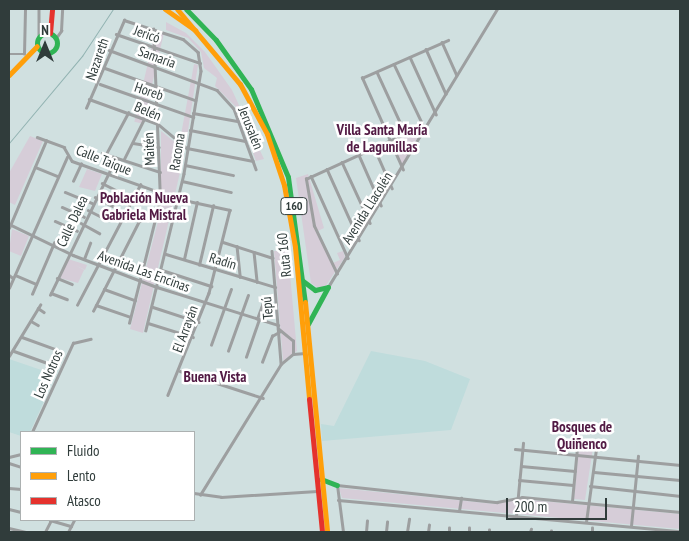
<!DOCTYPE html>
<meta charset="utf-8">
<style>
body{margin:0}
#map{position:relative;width:689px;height:541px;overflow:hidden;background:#d0e0e0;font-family:"PT Sans Narrow",sans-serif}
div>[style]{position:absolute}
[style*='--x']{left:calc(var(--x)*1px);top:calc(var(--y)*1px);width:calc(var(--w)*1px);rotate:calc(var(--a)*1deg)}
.built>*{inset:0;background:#bfdcdc}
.green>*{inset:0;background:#d6cdd8;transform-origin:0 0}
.stream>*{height:1px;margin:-0.5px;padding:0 0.5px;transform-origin:0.5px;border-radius:0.5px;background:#92b3b2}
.street>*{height:2.5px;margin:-1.25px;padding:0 1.25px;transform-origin:1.25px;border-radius:1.25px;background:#9d9fa0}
.fast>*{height:5px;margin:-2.5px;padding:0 2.5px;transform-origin:2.5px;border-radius:2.5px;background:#30b455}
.fast>.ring{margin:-2.5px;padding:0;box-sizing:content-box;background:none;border:5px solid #30b455;border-radius:50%}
.slow>*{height:5px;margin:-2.5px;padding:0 2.5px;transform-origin:2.5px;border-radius:2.5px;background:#ff9f0a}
.jam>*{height:5px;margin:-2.5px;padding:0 2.5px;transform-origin:2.5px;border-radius:2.5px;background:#e5322d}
span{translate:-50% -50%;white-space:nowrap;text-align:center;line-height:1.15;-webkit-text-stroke:5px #fff;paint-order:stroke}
.shield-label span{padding:1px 4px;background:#fff;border:1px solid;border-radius:4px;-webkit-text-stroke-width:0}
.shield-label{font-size:12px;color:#303c3b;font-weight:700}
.street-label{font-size:14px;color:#303c3b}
.neighbourhood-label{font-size:15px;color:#521a44;font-weight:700}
.frame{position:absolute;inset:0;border:10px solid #303c3b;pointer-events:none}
.legend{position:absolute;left:20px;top:431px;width:175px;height:90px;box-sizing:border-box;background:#fff;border:1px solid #acb1b1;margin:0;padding:6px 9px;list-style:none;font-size:15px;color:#303c3b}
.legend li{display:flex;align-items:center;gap:10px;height:25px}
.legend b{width:25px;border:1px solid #acb1b1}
.north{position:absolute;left:20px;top:20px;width:50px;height:50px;-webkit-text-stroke:4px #fff;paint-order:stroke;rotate:0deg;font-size:14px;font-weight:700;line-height:20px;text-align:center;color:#303c3b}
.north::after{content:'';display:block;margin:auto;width:18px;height:22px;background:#303c3b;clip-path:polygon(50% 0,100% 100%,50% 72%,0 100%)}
.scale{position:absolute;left:506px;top:498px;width:101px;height:22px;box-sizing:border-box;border:2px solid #303c3b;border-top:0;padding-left:6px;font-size:15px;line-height:18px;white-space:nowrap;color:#303c3b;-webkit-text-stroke:4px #fff;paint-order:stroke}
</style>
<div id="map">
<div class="built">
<i style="clip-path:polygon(371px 351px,425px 361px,470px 379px,451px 430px,322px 441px,321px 424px,334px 426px)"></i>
<i style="clip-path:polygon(9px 359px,56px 375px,30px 432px,21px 432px,21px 436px,9px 432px)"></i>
</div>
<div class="green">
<i style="clip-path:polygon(166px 22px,186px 33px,205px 52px,232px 90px,264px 159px,256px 161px,236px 107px,215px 86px,217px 78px,204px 68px,201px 52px,188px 38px,166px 30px)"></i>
<i style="left:155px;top:32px;width:9px;height:92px;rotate:13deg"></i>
<i style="clip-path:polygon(194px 64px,198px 65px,186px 144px,180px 140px)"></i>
<i style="clip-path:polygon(417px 130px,420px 133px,402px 165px,392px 142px)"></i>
<i style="clip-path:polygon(161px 131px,182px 148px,184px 155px,143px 333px,130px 329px,161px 210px)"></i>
<i style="clip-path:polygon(30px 136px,43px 141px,15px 205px,9px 202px,9px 173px)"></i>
<i style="clip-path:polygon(87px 169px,102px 174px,95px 191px,79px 187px)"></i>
<i style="clip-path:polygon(308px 174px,324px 228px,318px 231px,333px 263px,340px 260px,337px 253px,343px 251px,345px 257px,325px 287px,318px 288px,311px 283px,296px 178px)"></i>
<i style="clip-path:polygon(12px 229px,29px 236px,21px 256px,9px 251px)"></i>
<i style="clip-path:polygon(274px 251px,288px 251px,297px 351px,283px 361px)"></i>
<i style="clip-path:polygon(68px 259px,87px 265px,85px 270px,75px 265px,84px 270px,78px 283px,60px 278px)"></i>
<i style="clip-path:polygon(579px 447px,593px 448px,585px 500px,574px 499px)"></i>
<i style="clip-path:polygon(339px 488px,495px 504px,520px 499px,680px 514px,680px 529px,342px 498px)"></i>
</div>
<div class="stream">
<i style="--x:9;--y:143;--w:114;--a:-50"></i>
<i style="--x:82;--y:56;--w:56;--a:-56.6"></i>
</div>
<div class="street">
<i style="--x:39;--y:9;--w:27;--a:90"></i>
<i style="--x:116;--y:34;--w:89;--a:19"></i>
<i style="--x:56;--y:38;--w:9;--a:-54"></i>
<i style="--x:61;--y:31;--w:22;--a:-87"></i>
<i style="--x:442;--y:42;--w:36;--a:66"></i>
<i style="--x:426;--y:49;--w:49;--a:66"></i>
<i style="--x:109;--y:50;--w:115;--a:20.3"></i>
<i style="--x:217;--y:90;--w:25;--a:48"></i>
<i style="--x:234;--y:109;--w:64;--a:69.9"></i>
<i style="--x:9;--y:54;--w:15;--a:0"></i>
<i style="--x:24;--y:54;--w:45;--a:-88.7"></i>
<i style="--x:410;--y:57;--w:63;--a:65.5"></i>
<i style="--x:394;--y:64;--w:74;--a:64.5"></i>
<i style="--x:105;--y:68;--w:96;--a:19.6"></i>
<i style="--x:377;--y:72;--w:67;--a:65.3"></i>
<i style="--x:100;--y:84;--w:99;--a:19.5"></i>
<i style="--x:89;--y:99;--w:73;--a:19.9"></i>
<i style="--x:158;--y:124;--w:38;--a:40"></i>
<i style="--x:187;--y:148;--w:67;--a:11.1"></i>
<i style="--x:86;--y:108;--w:96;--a:-66.6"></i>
<i style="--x:124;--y:20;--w:62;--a:17.9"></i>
<i style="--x:183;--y:39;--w:20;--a:41"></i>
<i style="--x:198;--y:52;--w:19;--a:81"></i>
<i style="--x:201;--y:71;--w:104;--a:99.4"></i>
<i style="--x:184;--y:174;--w:161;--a:103.7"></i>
<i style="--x:193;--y:113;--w:46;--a:10.1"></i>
<i style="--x:190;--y:130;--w:56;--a:11.3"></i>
<i style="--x:37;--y:137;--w:29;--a:20"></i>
<i style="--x:64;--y:147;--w:16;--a:60"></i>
<i style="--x:72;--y:161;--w:114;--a:19.6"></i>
<i style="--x:179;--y:199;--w:52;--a:12.2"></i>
<i style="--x:230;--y:210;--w:86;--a:104.2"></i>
<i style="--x:209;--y:293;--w:110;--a:111.9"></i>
<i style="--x:133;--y:143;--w:26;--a:9"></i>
<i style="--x:374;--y:147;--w:45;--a:66.3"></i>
<i style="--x:102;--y:153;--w:61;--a:18.1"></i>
<i style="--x:106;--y:154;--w:47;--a:-61.8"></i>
<i style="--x:359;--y:155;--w:55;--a:66.3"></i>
<i style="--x:124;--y:159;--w:45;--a:-63.4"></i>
<i style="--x:342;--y:162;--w:67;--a:65.3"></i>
<i style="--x:185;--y:165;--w:49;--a:11.8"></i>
<i style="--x:35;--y:167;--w:24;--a:22"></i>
<i style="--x:327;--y:169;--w:78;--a:65.7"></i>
<i style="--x:403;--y:170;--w:101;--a:-114"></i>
<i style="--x:362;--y:78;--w:94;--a:-23.8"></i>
<i style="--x:311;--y:176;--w:90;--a:65.7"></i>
<i style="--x:73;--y:181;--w:19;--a:-65"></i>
<i style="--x:182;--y:181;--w:50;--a:12.7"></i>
<i style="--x:102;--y:183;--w:20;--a:27"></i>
<i style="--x:65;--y:192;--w:29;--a:22"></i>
<i style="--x:95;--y:197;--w:20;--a:27"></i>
<i style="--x:62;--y:207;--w:24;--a:24"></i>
<i style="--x:88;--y:210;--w:20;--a:27"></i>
<i style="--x:55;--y:221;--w:24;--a:24"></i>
<i style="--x:81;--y:223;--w:21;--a:29"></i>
<i style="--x:9;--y:224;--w:71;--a:25.8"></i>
<i style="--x:73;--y:255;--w:90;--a:20.9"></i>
<i style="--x:157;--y:287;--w:127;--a:17.4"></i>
<i style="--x:9;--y:228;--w:95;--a:-67"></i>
<i style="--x:223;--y:242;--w:52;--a:17.7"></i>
<i style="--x:237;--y:246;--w:31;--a:84"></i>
<i style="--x:272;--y:251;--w:113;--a:85.4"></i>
<i style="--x:254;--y:252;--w:30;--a:84"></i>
<i style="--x:166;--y:254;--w:114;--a:16.8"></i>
<i style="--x:84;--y:259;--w:17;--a:-69"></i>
<i style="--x:184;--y:259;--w:58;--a:-77.2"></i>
<i style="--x:199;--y:265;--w:61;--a:-76.7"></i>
<i style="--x:162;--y:270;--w:52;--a:18.1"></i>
<i style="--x:337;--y:274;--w:53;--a:-115.6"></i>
<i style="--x:314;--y:226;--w:48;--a:-99.7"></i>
<i style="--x:306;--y:179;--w:128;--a:-24.6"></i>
<i style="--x:9;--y:275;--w:5;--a:37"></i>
<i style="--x:15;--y:275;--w:23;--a:23"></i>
<i style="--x:57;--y:278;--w:16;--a:22"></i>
<i style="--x:328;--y:287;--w:325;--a:-58.7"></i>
<i style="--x:9;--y:288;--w:143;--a:-66.1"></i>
<i style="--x:104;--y:289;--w:33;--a:20"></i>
<i style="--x:51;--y:293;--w:17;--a:21"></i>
<i style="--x:32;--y:294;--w:56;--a:-66.7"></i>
<i style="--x:50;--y:295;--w:152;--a:-64.3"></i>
<i style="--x:77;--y:305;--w:136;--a:-62.3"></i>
<i style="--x:96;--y:305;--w:36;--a:19"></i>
<i style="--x:153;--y:307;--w:48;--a:18.1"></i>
<i style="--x:38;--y:308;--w:7;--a:34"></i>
<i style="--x:93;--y:311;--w:101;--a:-62.9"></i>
<i style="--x:139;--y:221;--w:20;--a:-20"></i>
<i style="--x:257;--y:319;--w:20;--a:-70"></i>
<i style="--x:31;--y:321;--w:8;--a:30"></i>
<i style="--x:129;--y:323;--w:127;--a:-75.9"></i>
<i style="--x:160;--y:200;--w:171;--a:-92.3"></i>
<i style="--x:148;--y:323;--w:47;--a:17.3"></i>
<i style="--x:22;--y:337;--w:38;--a:20"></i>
<i style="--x:211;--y:345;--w:59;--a:-70.3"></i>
<i style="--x:14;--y:351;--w:41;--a:19.7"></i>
<i style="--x:228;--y:351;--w:59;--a:-70.3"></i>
<i style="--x:293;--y:354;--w:12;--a:-5"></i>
<i style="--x:9;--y:356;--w:60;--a:-58.7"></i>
<i style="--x:246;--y:357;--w:39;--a:-71"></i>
<i style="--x:262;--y:362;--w:28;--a:-69"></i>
<i style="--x:272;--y:336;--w:8;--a:-30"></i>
<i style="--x:180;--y:371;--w:87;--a:18"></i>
<i style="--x:32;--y:432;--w:98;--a:-65.3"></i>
<i style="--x:73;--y:343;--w:18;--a:-13"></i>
<i style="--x:515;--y:449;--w:166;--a:5.5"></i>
<i style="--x:9;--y:457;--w:12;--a:-14"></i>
<i style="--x:9;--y:463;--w:13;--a:18"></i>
<i style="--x:521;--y:466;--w:54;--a:5.3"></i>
<i style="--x:594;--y:472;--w:86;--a:5.3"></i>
<i style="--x:519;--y:480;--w:54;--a:5.3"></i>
<i style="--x:590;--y:486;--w:91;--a:6.3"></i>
<i style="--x:9;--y:488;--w:12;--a:5"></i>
<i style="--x:194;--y:493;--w:27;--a:8"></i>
<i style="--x:221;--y:497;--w:96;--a:-3.6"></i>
<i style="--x:200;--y:495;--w:154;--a:-58.3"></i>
<i style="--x:281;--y:364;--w:16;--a:-40"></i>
<i style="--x:293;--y:354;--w:13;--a:-90"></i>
<i style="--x:293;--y:341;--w:19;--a:-141"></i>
<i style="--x:338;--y:500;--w:343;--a:5.2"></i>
<i style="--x:572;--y:501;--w:53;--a:-84.6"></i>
<i style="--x:9;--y:509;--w:12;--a:14"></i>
<i style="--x:459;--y:511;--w:13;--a:-81"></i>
<i style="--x:516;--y:516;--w:73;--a:-84.5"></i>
<i style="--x:50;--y:520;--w:22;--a:16"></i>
<i style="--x:586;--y:522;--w:74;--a:-82.2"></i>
<i style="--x:631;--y:526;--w:70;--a:-84.3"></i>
<i style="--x:9;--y:528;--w:18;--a:13"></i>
<i style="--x:45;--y:532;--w:13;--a:-63"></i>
<i style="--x:68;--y:532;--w:13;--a:-63"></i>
<i style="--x:343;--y:532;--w:47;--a:-97.3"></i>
<i style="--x:337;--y:485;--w:161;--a:6.1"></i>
<i style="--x:497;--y:502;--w:25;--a:-11"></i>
<i style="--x:522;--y:497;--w:159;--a:5.4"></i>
<i style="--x:366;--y:532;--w:11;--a:-85"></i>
<i style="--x:386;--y:532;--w:10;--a:-84"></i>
<i style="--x:407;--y:532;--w:13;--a:-81"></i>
<i style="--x:428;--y:532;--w:7;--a:-82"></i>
<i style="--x:449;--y:532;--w:4;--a:-90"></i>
<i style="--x:469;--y:532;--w:4;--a:-90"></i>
<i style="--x:489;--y:532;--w:2;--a:-90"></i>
<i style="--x:530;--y:532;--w:3;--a:-72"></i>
<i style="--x:551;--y:532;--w:1;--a:-90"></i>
<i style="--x:592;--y:532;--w:4;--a:-90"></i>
</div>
<div class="fast">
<i style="--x:186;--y:9;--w:43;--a:45.9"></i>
<i style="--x:216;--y:40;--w:60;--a:54.5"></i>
<i style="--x:251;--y:89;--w:95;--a:67.2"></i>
<i style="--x:288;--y:177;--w:126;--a:82.3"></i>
<i class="ring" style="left:37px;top:33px;width:15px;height:15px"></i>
<i style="--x:303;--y:281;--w:15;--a:37"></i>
<i style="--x:315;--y:290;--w:13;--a:-13"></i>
<i style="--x:308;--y:324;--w:42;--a:-61.6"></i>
<i style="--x:321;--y:479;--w:17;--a:21"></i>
</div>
<div class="slow">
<i style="--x:165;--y:9;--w:37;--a:35"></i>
<i style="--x:177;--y:9;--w:98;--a:50"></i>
<i style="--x:240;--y:84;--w:57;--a:61.6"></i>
<i style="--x:267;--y:134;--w:54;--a:71.6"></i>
<i style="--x:284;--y:185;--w:63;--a:79.9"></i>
<i style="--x:295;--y:247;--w:153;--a:84.7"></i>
<i style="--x:9;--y:75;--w:40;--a:-46"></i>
<i style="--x:305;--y:302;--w:231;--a:84.5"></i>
</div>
<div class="jam">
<i style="--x:50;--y:33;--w:24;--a:-85"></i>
<i style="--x:309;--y:399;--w:134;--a:84.4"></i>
</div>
<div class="shield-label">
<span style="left:294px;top:206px">160</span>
</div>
<div class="street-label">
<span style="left:147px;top:34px;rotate:19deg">Jericó</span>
<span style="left:157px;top:57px;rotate:20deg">Samaria</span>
<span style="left:97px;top:59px;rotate:-71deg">Nazareth</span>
<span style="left:149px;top:91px;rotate:19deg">Horeb</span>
<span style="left:148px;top:111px;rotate:23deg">Belén</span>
<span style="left:251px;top:128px;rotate:68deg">Jerusalén</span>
<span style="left:149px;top:149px;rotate:-93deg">Maitén</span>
<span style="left:177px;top:152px;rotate:-81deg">Racoma</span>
<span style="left:104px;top:160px;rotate:22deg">Calle Taique</span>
<span style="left:367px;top:208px;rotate:-58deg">Avenida Llacolén</span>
<span style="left:72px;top:221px;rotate:-65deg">Calle Dalea</span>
<span style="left:284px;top:255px;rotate:-96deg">Ruta 160</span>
<span style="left:223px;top:261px;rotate:17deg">Radín</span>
<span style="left:144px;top:271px;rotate:20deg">Avenida Las Encinas</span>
<span style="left:267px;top:308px;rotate:-95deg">Tepú</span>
<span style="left:185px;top:329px;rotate:-70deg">El Arrayán</span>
<span style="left:48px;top:374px;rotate:-66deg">Los Notros</span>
</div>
<div class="neighbourhood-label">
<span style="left:382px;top:138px">Villa Santa María<br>de Lagunillas</span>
<span style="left:144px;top:206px">Población Nueva<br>Gabriela Mistral</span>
<span style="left:215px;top:377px">Buena Vista</span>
<span style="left:582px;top:435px">Bosques de<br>Quiñenco</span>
</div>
<div class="frame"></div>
<ul class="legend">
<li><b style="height:6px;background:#30b455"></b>Fluido</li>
<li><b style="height:6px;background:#ff9f0a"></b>Lento</li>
<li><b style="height:6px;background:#e5322d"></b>Atasco</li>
</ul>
<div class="north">N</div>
<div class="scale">200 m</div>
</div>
